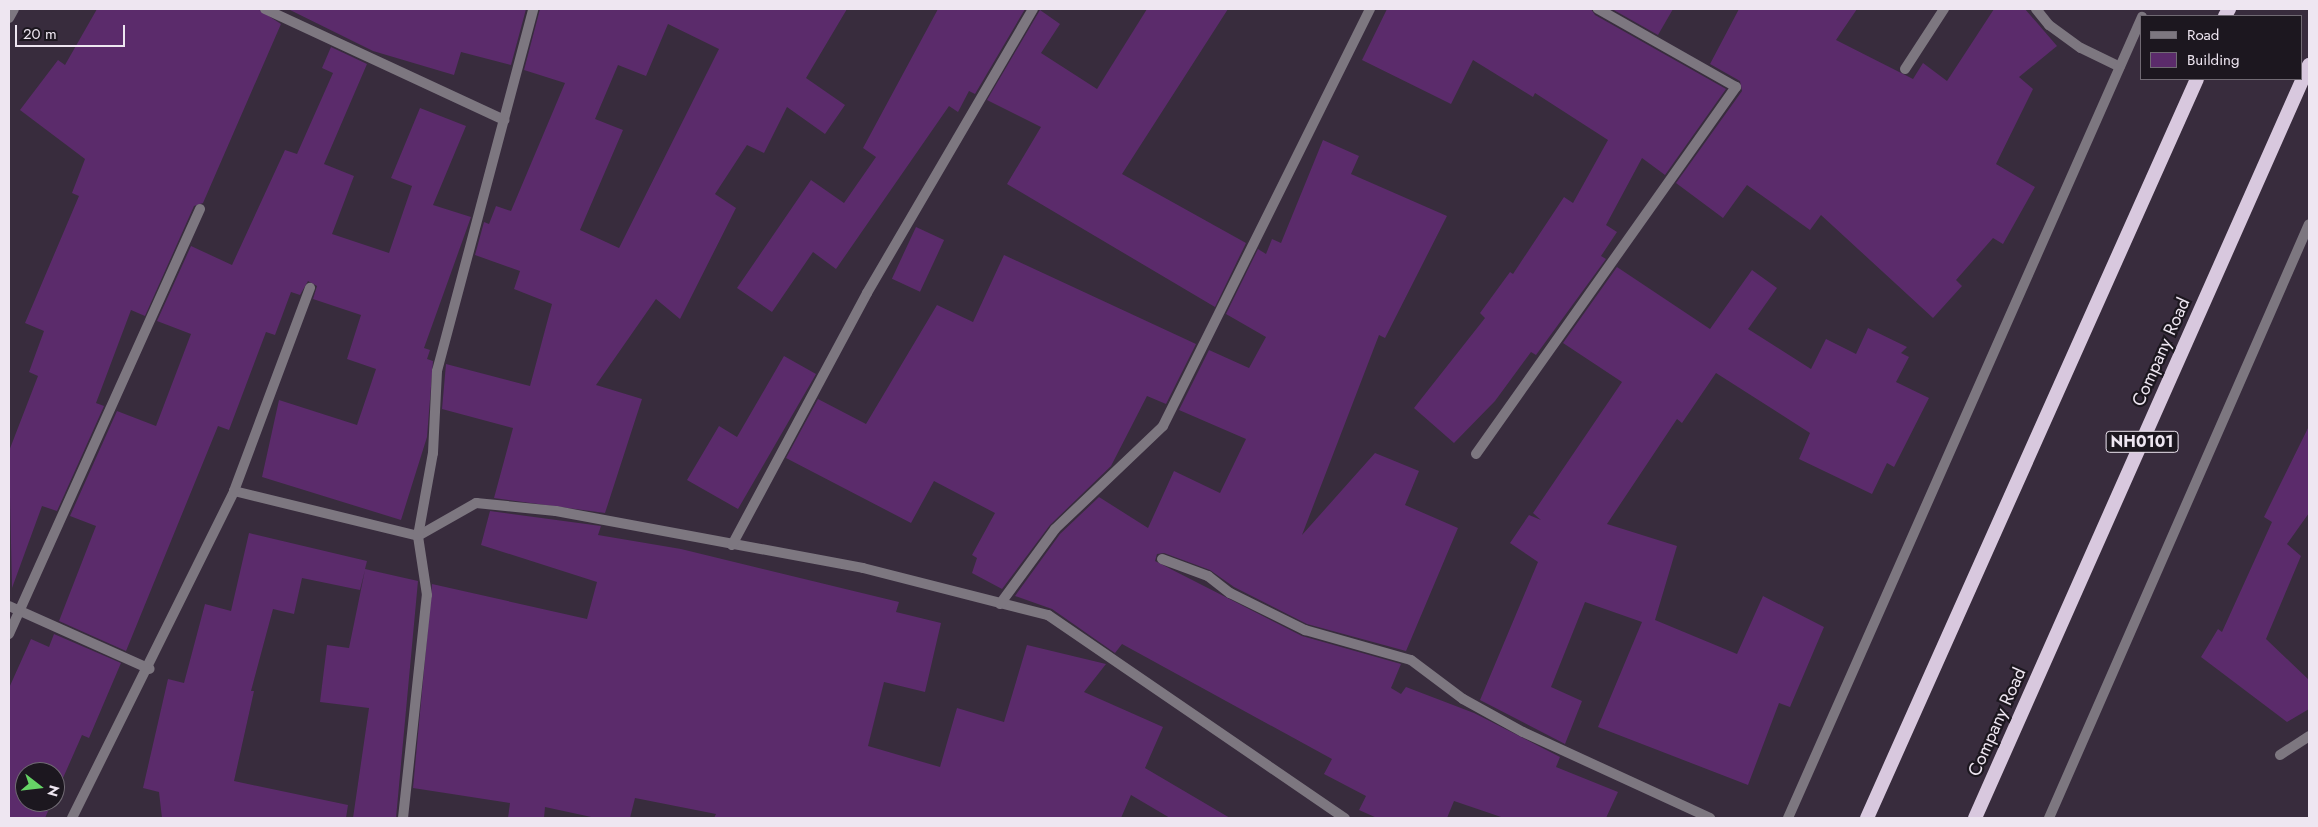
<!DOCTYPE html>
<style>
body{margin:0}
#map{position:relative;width:2318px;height:827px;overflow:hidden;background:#382c3d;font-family:Jost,sans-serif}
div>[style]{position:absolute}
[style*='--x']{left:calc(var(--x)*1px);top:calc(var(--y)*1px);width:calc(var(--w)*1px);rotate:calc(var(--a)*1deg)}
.building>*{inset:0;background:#5b2b6b;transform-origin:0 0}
.minor>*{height:10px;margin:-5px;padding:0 5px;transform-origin:5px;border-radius:5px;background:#7d7780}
.tertiary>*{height:10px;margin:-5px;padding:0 5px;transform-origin:5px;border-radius:5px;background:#7d7780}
.trunk>*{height:14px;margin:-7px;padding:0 7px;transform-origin:7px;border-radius:7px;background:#d8c8de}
span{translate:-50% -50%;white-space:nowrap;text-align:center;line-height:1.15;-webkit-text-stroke:4.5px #1c171f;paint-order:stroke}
.shield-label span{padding:1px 4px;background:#1c171f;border:1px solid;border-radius:4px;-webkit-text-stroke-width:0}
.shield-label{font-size:16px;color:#eee6f1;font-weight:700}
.street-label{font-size:18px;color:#eee6f1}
.frame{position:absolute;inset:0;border:10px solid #eee6f1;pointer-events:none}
.legend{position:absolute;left:2140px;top:15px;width:162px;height:65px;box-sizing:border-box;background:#1c171f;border:1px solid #706a73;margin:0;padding:6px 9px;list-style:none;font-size:15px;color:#eee6f1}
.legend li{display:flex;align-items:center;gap:10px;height:25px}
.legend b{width:25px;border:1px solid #706a73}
.north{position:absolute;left:15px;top:762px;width:50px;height:50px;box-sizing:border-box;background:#1c171f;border:1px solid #706a73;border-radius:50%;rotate:106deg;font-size:14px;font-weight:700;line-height:20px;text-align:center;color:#eee6f1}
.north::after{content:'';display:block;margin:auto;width:18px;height:22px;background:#66d466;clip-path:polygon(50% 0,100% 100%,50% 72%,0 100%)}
.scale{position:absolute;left:15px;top:25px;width:110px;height:22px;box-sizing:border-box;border:2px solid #eee6f1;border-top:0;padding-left:6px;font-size:15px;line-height:18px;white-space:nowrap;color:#eee6f1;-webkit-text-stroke:4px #1c171f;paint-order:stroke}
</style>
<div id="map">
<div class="building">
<i style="clip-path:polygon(97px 9px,258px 9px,281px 24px,203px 203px,194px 206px,145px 316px,131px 310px,96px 403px,104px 406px,57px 511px,42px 506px,12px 588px,9px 451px,38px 376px,29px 372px,44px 331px,25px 323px,79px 196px,72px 193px,85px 159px,20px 110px,58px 60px,65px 65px)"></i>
<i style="clip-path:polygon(288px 9px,526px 9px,511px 65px,461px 52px,454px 75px,373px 51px)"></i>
<i style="clip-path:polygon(evenodd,540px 9px,847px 9px,806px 78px,845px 105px,825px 134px,787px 107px,764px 153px,747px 145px,715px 194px,736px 208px,680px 319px,656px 299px,596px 385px,642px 399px,605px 513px,494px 498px,513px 428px,442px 409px,446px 364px,530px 386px,552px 304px,514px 289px,520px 271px,475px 255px,484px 222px,489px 224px,496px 206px,511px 211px,565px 83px,524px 70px,540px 9px,668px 24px,719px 49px,619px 248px,580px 230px,623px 130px,595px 119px,618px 65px,646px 76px,668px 24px)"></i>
<i style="clip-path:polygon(938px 9px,1025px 9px,975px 94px,969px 91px,958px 112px,949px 106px,836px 269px,813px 252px,772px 312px,737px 288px,811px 180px,844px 203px,876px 157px,863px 148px)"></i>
<i style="clip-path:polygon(1147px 9px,1228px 9px,1122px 174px,1246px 243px,1215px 307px,1007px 184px,1041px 127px,987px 100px,1040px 10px,1060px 24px,1041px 53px,1097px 89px)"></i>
<i style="clip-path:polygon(1387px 9px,1591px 9px,1595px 15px,1726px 89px,1665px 175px,1642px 158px,1606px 225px,1617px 232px,1601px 256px,1606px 259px,1536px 355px,1531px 352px,1495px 401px,1454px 443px,1414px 408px,1485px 318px,1480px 313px,1510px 272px,1513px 274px,1564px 197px,1573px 203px,1608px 140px,1535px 93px,1533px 97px,1473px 60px,1451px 104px,1362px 60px)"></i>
<i style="clip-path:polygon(1612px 9px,1673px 9px,1658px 35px)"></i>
<i style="clip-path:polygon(1739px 9px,1857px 9px,1836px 40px,1913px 79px,1923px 63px,1947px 81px,1994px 9px,2025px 9px,2057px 46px,2019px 77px,2033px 89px,1996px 164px,2035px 187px,2003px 244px,1993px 238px,1956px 280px,1962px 286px,1933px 318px,1821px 215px,1810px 230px,1747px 185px,1723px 218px,1676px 183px,1742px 91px,1740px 81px,1710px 64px)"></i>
<i style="clip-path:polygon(331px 47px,367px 64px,324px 164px,354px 176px,332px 234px,389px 253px,412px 186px,391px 178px,420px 108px,466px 126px,433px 205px,471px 217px,424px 348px,430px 350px,427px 359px,433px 361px,427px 437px,401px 520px,262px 477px,279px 400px,357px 425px,376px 369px,347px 359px,361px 315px,313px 299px,317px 286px,308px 281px,300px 295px,291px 292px,275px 335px,266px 332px,229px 430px,218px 426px,126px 651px,59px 621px,96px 526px,70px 516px,117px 411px,156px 426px,191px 334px,157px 321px,191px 246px,232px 265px,285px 150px,297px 154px,333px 73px,322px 68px)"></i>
<i style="clip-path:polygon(1323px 140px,1359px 156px,1351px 174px,1447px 216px,1385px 338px,1379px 335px,1302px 535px,1375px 453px,1419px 471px,1405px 505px,1458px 528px,1406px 651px,1307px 624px,1234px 587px,1210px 570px,1164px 553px,1157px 554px,1155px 561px,1302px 636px,1401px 664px,1391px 688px,1401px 694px,1406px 687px,1474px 713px,1560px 757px,1556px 767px,1618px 792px,1606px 818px,1504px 818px,1454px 801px,1447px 818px,1377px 818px,1359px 810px,1366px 796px,1324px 774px,1332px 759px,1122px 644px,1115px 653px,1052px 609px,1015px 596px,1060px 534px,1099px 497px,1148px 528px,1174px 471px,1220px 493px,1246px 439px,1179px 410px,1209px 350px,1249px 368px,1266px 337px,1226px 314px,1258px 249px,1266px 254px,1272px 239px,1281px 243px)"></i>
<i style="left:916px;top:227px;width:31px;height:57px;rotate:25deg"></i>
<i style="clip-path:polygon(1004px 255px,1196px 344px,1166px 404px,1147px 396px,1111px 466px,1050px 525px,1002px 589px,972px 573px,977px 558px,972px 555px,995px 513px,934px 481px,911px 523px,786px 458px,818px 399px,866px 424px,937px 305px,973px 322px)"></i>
<i style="clip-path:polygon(1617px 267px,1710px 329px,1752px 270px,1777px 288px,1748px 329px,1811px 369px,1826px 339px,1856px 354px,1868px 328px,1907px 347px,1901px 353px,1909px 357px,1896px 382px,1929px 398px,1894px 467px,1887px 463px,1872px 494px,1799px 459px,1810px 433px,1716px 373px,1682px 423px,1677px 419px,1607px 524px,1677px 546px,1655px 620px,1737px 654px,1763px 596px,1824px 627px,1790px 707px,1779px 703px,1748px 785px,1598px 727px,1642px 622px,1585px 602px,1551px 687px,1582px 701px,1565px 744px,1480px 700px,1538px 562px,1510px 543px,1529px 515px,1541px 520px,1533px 513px,1622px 382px,1563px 343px)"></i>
<i style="clip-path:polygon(784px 356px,816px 374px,738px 509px,687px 480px,719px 426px,737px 437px)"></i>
<i style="clip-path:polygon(2309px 426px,2309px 513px,2287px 544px,2301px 556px,2266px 639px,2309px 680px,2309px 709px,2287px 722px,2201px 657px,2218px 629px,2222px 632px,2272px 522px,2264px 517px)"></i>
<i style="clip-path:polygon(490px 511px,601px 526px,598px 535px,681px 549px,899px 602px,896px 612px,941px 623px,925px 692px,884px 682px,868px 746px,940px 767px,957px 708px,1004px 722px,1027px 645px,1106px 664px,1084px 692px,1163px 727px,1145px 768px,1230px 818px,1170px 818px,1131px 795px,1121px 818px,714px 818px,716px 814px,635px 798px,630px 818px,596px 818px,545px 807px,544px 818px,508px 818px,510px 803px,413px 788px,432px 584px,587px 619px,597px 582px,481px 545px)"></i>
<i style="clip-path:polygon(249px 533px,367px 561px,365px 569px,418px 581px,396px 818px,353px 818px,369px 708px,320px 702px,327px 645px,349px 648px,365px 570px,360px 590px,302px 578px,294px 614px,273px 609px,251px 691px,254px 691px,234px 781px,348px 805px,346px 818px,162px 818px,159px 792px,143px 788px,168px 679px,184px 683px,205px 604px,231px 611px)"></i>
<i style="clip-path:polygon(54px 634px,121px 663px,89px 738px,82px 735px,55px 796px,55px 772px,25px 772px,25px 802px,52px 802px,45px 818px,9px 818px,9px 688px,31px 639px,49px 647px)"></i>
</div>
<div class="minor">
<i style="--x:265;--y:9;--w:264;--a:24.9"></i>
<i style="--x:2036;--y:9;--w:21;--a:51"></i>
<i style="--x:2049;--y:25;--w:39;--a:36"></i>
<i style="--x:2081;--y:48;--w:43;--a:26"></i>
<i style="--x:9;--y:18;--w:10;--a:-61"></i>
<i style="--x:1905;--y:69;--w:72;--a:-57"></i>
<i style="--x:1476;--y:454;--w:450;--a:-54.7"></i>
<i style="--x:1736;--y:87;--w:159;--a:-150.5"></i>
<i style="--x:234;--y:491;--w:189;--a:13.7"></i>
<i style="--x:418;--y:536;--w:67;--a:-29.6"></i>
<i style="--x:476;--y:503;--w:80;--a:5.7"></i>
<i style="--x:556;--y:511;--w:312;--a:10.5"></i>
<i style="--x:863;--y:568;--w:191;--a:14.3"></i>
<i style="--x:1048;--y:615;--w:360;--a:34.4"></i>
<i style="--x:732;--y:545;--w:286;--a:-61.8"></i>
<i style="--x:867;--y:293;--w:329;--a:-59.7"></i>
<i style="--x:1162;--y:559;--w:49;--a:20.3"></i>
<i style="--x:1208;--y:576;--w:28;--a:38"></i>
<i style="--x:1230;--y:593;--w:84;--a:26.3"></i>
<i style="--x:1305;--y:630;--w:110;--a:15.8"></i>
<i style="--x:1411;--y:660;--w:65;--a:36.9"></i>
<i style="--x:1463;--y:699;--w:68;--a:28.8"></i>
<i style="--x:1523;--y:732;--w:206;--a:24.7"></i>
<i style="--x:1000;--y:604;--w:93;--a:-53.7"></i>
<i style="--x:1055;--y:529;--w:149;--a:-43.6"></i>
<i style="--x:1163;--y:426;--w:466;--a:-63.6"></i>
<i style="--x:9;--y:606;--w:154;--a:24.1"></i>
<i style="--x:9;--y:634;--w:466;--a:-65.8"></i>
<i style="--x:2280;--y:755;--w:35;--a:-33"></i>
<i style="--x:72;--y:818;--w:365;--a:-63.6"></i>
<i style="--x:234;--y:491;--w:217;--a:-69.5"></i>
<i style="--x:403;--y:818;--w:224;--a:-83.9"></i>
<i style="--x:427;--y:595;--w:60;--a:-98.7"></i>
<i style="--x:418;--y:536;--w:84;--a:-79.8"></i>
<i style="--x:433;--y:453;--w:82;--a:-87.2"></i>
<i style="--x:437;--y:371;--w:375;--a:-75.1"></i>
</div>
<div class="tertiary">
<i style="--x:1788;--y:818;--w:876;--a:-66.16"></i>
<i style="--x:2049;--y:818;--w:648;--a:-66.36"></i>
</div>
<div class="trunk">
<i style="--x:2225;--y:16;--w:8;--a:-60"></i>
<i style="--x:1867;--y:818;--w:809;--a:-65.94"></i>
<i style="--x:1975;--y:818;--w:824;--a:-66.08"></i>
</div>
<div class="shield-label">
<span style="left:2142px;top:442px">NH0101</span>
</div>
<div class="street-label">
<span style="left:2161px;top:352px;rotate:-66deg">Company Road</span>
<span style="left:1997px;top:722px;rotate:-66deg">Company Road</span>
</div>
<div class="frame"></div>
<ul class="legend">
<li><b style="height:6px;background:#7d7780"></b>Road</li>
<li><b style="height:14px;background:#5b2b6b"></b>Building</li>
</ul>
<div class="north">N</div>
<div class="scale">20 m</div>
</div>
